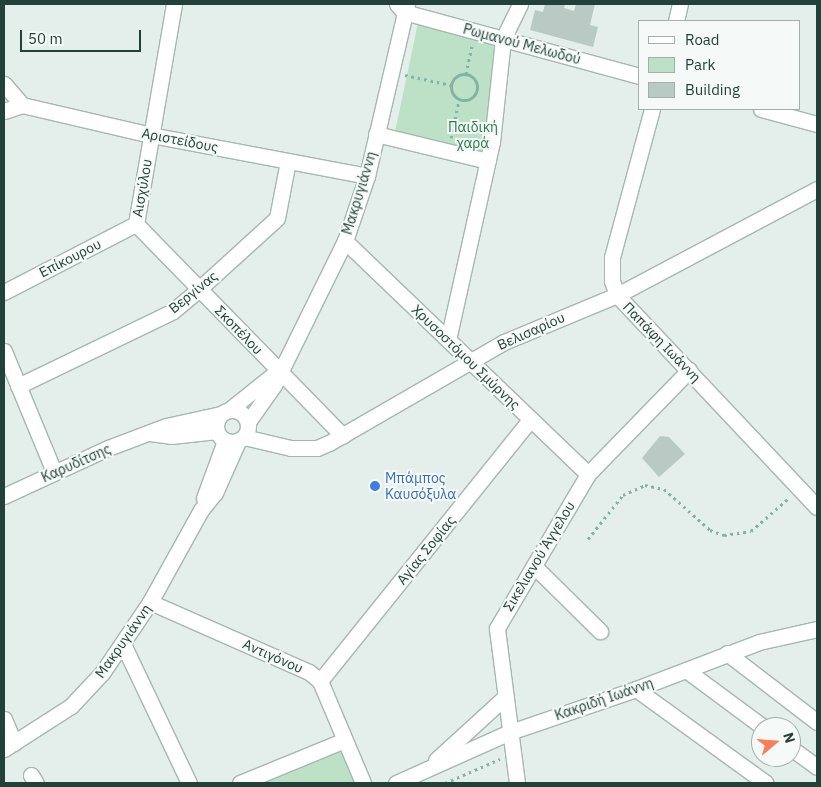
<!DOCTYPE html>
<meta charset="utf-8">
<style>
body{margin:0}
#map{position:relative;width:821px;height:787px;overflow:hidden;background:#e4eeea;font-family:"IBM Plex Sans",sans-serif}
div>[style]{position:absolute}
[style*='--x']{left:calc(var(--x)*1px);top:calc(var(--y)*1px);width:calc(var(--w)*1px);rotate:calc(var(--a)*1deg)}
.green>*{inset:0;background:#bce1c6}
.building>*{inset:0;background:#b9c9c3}
.path>*{height:3px;margin-top:-1.5px;transform-origin:0;background:repeating-linear-gradient(90deg,#82b4a5 0 2.5px,transparent 0 6.5px)}
.path>.ring{margin:-1.5px;padding:0;box-sizing:content-box;background:none;border:3px solid #82b4a5;border-radius:50%}
.roads{filter:drop-shadow(1px 0 #a6b7b1) drop-shadow(-1px 0 #a6b7b1) drop-shadow(0 1px #a6b7b1) drop-shadow(0 -1px #a6b7b1)}
.minor>*{height:15px;margin:-7.5px;padding:0 7.5px;transform-origin:7.5px;border-radius:7.5px;background:#fff}
.tertiary>*{height:15px;margin:-7.5px;padding:0 7.5px;transform-origin:7.5px;border-radius:7.5px;background:#fff}
.tertiary>.ring{margin:-7.5px;padding:0;box-sizing:content-box;background:none;border:15px solid #fff;border-radius:50%}
.dots>*{width:14px;height:14px;translate:-50% -50%;box-sizing:border-box;border:2px solid #f5faf8;border-radius:50%}
span{translate:-50% -50%;white-space:nowrap;text-align:center;line-height:1.15;-webkit-text-stroke:4px #f5faf8;paint-order:stroke}
.street-label{font-size:14px;color:#224139}
.park-label{font-size:14px;color:#297b49}
.shop-label{font-size:14px;color:#366cbe}
.left{translate:0 -50%;text-align:left}
.frame{position:absolute;inset:0;border:5px solid #224139;pointer-events:none}
.legend{position:absolute;left:638px;top:20px;width:162px;height:90px;box-sizing:border-box;background:#f5faf8;border:1px solid #a1b0ac;margin:0;padding:6px 9px;list-style:none;font-size:15px;color:#224139}
.legend li{display:flex;align-items:center;gap:10px;height:25px}
.legend b{width:25px;border:1px solid #a1b0ac}
.north{position:absolute;left:751px;top:717px;width:50px;height:50px;box-sizing:border-box;background:#f5faf8;border:1px solid #a1b0ac;border-radius:50%;rotate:72deg;font-size:14px;font-weight:700;line-height:20px;text-align:center;color:#224139}
.north::after{content:'';display:block;margin:auto;width:18px;height:22px;background:#fa7f56;clip-path:polygon(50% 0,100% 100%,50% 72%,0 100%)}
.scale{position:absolute;left:20px;top:30px;width:121px;height:22px;box-sizing:border-box;border:2px solid #224139;border-top:0;padding-left:6px;font-size:15px;line-height:18px;white-space:nowrap;color:#224139;-webkit-text-stroke:4px #f5faf8;paint-order:stroke}
</style>
<div id="map">
<div class="green">
<i style="clip-path:polygon(418px 23px,497px 44px,483px 153px,395px 132px)"></i>
<i style="clip-path:polygon(341px 748px,356px 783px,256px 783px)"></i>
</div>
<div class="building">
<i style="clip-path:polygon(545px 4px,565px 4px,564px 8px,574px 11px,576px 4px,595px 4px,590px 25px,598px 27px,593px 47px,530px 30px,535px 10px,543px 12px)"></i>
<i style="clip-path:polygon(660px 436px,669px 437px,685px 454px,659px 477px,642px 458px)"></i>
</div>
<div class="path">
<i class="ring" style="left:451px;top:74px;width:23px;height:23px"></i>
<i style="--x:466;--y:74;--w:30;--a:-78"></i>
<i style="--x:405;--y:75;--w:47;--a:12.3"></i>
<i style="--x:451;--y:138;--w:39;--a:-78"></i>
<i style="--x:588;--y:539;--w:56;--a:-51.5"></i>
<i style="--x:623;--y:495;--w:24;--a:-24"></i>
<i style="--x:645;--y:485;--w:19;--a:12"></i>
<i style="--x:664;--y:489;--w:62;--a:41.7"></i>
<i style="--x:710;--y:530;--w:15;--a:20"></i>
<i style="--x:724;--y:535;--w:27;--a:-8"></i>
<i style="--x:751;--y:531;--w:50;--a:-41"></i>
<i style="--x:445;--y:783;--w:60;--a:-23.6"></i>
</div>
<div class="roads">
<div class="minor">
<i style="--x:397;--y:4;--w:11;--a:49"></i>
<i style="--x:404;--y:12;--w:245;--a:15.2"></i>
<i style="--x:676;--y:21;--w:17;--a:-77"></i>
<i style="--x:4;--y:84;--w:28;--a:49"></i>
<i style="--x:22;--y:105;--w:132;--a:13.1"></i>
<i style="--x:151;--y:135;--w:220;--a:10.7"></i>
<i style="--x:652;--y:109;--w:153;--a:105.1"></i>
<i style="--x:612;--y:257;--w:24;--a:90"></i>
<i style="--x:612;--y:281;--w:15;--a:70"></i>
<i style="--x:617;--y:295;--w:291;--a:46.7"></i>
<i style="--x:761;--y:109;--w:58;--a:15"></i>
<i style="--x:4;--y:111;--w:19;--a:-18"></i>
<i style="--x:376;--y:134;--w:115;--a:13.6"></i>
<i style="--x:136;--y:224;--w:296;--a:45.7"></i>
<i style="--x:136;--y:224;--w:223;--a:-80.2"></i>
<i style="--x:345;--y:241;--w:337;--a:43.8"></i>
<i style="--x:4;--y:292;--w:148;--a:-27.3"></i>
<i style="--x:448;--y:340;--w:203;--a:-77.5"></i>
<i style="--x:492;--y:142;--w:104;--a:-83.9"></i>
<i style="--x:503;--y:39;--w:39;--a:-64"></i>
<i style="--x:4;--y:351;--w:131;--a:67.5"></i>
<i style="--x:18;--y:386;--w:172;--a:-25.8"></i>
<i style="--x:173;--y:311;--w:34;--a:-40"></i>
<i style="--x:199;--y:289;--w:105;--a:-42.3"></i>
<i style="--x:277;--y:218;--w:58;--a:-79.1"></i>
<i style="--x:244;--y:437;--w:48;--a:13.2"></i>
<i style="--x:291;--y:448;--w:26;--a:0"></i>
<i style="--x:317;--y:448;--w:13;--a:-23"></i>
<i style="--x:329;--y:443;--w:202;--a:-30"></i>
<i style="--x:504;--y:342;--w:122;--a:-22.6"></i>
<i style="--x:617;--y:295;--w:226;--a:-27.9"></i>
<i style="--x:534;--y:566;--w:93;--a:44.6"></i>
<i style="--x:150;--y:602;--w:174;--a:23.8"></i>
<i style="--x:309;--y:672;--w:14;--a:39"></i>
<i style="--x:320;--y:681;--w:111;--a:67.1"></i>
<i style="--x:123;--y:644;--w:154;--a:64.6"></i>
<i style="--x:727;--y:653;--w:113;--a:37.5"></i>
<i style="--x:686;--y:670;--w:96;--a:36.5"></i>
<i style="--x:320;--y:681;--w:336;--a:-51.2"></i>
<i style="--x:636;--y:689;--w:160;--a:35.9"></i>
<i style="--x:791;--y:748;--w:32;--a:36"></i>
<i style="--x:436;--y:760;--w:93;--a:-42.4"></i>
<i style="--x:31;--y:775;--w:9;--a:58"></i>
<i style="--x:240;--y:783;--w:113;--a:-22.3"></i>
<i style="--x:396;--y:783;--w:125;--a:-24.1"></i>
<i style="--x:510;--y:732;--w:133;--a:-18.8"></i>
<i style="--x:636;--y:689;--w:132;--a:-20.9"></i>
<i style="--x:759;--y:642;--w:59;--a:-12.6"></i>
<i style="--x:517;--y:783;--w:156;--a:-97.4"></i>
<i style="--x:497;--y:628;--w:179;--a:-59.4"></i>
<i style="--x:588;--y:474;--w:145;--a:-45.8"></i>
</div>
<div class="tertiary">
<i style="--x:229;--y:410;--w:64;--a:-38.7"></i>
<i class="ring" style="left:216px;top:410px;width:17px;height:17px"></i>
<i style="--x:248;--y:422;--w:45;--a:-54.9"></i>
<i style="--x:274;--y:385;--w:161;--a:-63.8"></i>
<i style="--x:345;--y:241;--w:69;--a:-71.3"></i>
<i style="--x:367;--y:176;--w:177;--a:-76.9"></i>
<i style="--x:150;--y:433;--w:21;--a:8"></i>
<i style="--x:171;--y:436;--w:46;--a:-6.2"></i>
<i style="--x:4;--y:496;--w:115;--a:-24.8"></i>
<i style="--x:108;--y:448;--w:62;--a:-20.8"></i>
<i style="--x:166;--y:426;--w:56;--a:-12.3"></i>
<i style="--x:204;--y:498;--w:61;--a:-69.8"></i>
<i style="--x:4;--y:719;--w:26;--a:67"></i>
<i style="--x:4;--y:749;--w:80;--a:-32.7"></i>
<i style="--x:71;--y:706;--w:45;--a:-46.8"></i>
<i style="--x:102;--y:673;--w:86;--a:-55.9"></i>
<i style="--x:150;--y:602;--w:105;--a:-61"></i>
<i style="--x:201;--y:510;--w:22;--a:-51"></i>
<i style="--x:215;--y:493;--w:57;--a:-66.1"></i>
</div>
</div>
<div class="dots">
<i style="left:375px;top:486px;background:#3f7fe0"></i>
</div>
<div class="street-label">
<span style="left:522px;top:44px;rotate:15deg">Ρωμανού Μελωδού</span>
<span style="left:180px;top:140px;rotate:11deg">Αριστείδους</span>
<span style="left:142px;top:188px;rotate:-80deg">Αισχύλου</span>
<span style="left:359px;top:193px;rotate:-73deg">Μακρυγιάννη</span>
<span style="left:70px;top:258px;rotate:-27deg">Επίκουρου</span>
<span style="left:193px;top:292px;rotate:-39deg">Βεργίνας</span>
<span style="left:239px;top:330px;rotate:46deg">Σκοπέλου</span>
<span style="left:531px;top:331px;rotate:-24deg">Βελισαρίου</span>
<span style="left:662px;top:342px;rotate:46deg">Παπάφη Ιωάννη</span>
<span style="left:466px;top:357px;rotate:44deg">Χρυσοστόμου Σμύρνης</span>
<span style="left:76px;top:463px;rotate:-24deg">Καρυδίτσης</span>
<span style="left:426px;top:550px;rotate:-51deg">Αγίας Σοφίας</span>
<span style="left:539px;top:556px;rotate:-59deg">Σικελιανού Άγγελου</span>
<span style="left:123px;top:641px;rotate:-55deg">Μακρυγιάννη</span>
<span style="left:273px;top:656px;rotate:24deg">Αντιγόνου</span>
<span style="left:604px;top:699px;rotate:-19deg">Κακριδή Ιωάννη</span>
</div>
<div class="park-label">
<span style="left:473px;top:135px">Παιδική<br>χαρά</span>
</div>
<div class="shop-label">
<span class="left" style="left:385px;top:486px">Μπάμπος<br>Καυσόξυλα</span>
</div>
<div class="frame"></div>
<ul class="legend">
<li><b style="height:6px;background:#fff"></b>Road</li>
<li><b style="height:14px;background:#bce1c6"></b>Park</li>
<li><b style="height:14px;background:#b9c9c3"></b>Building</li>
</ul>
<div class="north">N</div>
<div class="scale">50 m</div>
</div>
